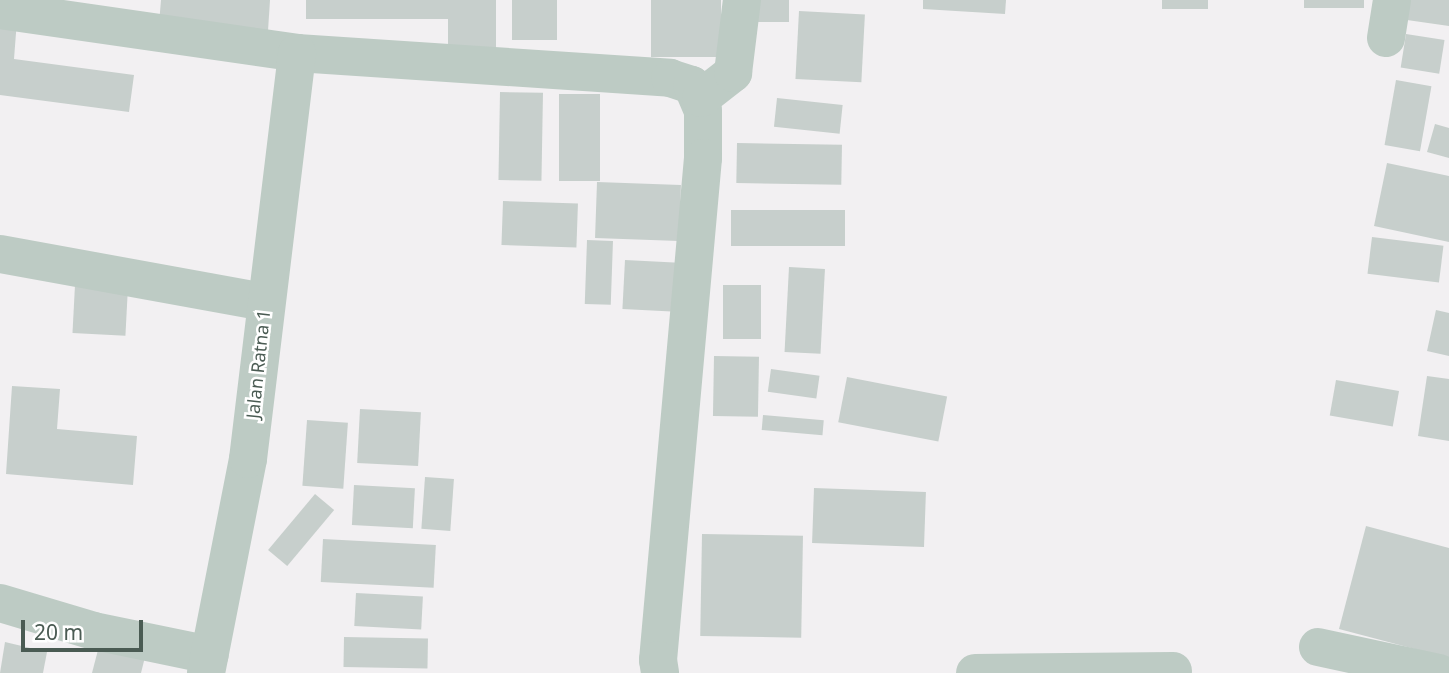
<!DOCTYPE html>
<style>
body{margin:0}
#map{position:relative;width:1449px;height:673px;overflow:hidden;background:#f2f0f2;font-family:"Noto Sans",sans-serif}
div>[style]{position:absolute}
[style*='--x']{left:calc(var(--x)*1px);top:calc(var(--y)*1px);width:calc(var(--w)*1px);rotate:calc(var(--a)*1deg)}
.building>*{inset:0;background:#c7cfcc;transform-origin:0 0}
.minor>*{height:38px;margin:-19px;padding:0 19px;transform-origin:19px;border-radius:19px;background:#bdcbc4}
span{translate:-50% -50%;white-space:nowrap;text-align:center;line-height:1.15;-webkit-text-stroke:5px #fff;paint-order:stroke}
.street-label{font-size:18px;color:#4a5b53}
.scale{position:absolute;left:21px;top:620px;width:122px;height:32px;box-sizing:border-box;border:4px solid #4a5b53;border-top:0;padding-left:9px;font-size:21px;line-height:24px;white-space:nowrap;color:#4a5b53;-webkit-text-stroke:5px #fff;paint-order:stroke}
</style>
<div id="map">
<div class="building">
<i style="clip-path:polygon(161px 0,270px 0,268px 31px,159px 24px)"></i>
<i style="clip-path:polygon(306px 0,496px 0,496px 60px,448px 60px,448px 19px,306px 19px)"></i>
<i style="left:512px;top:0;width:45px;height:40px"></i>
<i style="left:651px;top:0;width:70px;height:57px"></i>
<i style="left:757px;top:0;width:32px;height:22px"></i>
<i style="clip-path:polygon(923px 0,1006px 0,1005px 14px,923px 9px)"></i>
<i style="left:1162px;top:0;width:46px;height:9px"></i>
<i style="left:1304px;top:0;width:60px;height:8px"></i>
<i style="clip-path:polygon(1410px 0,1449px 0,1449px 26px,1407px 20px)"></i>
<i style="left:799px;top:11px;width:66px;height:68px;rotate:3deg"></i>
<i style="clip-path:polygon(0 18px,17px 20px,14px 59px,134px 75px,129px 112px,0 95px)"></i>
<i style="left:1406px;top:34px;width:39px;height:34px;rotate:9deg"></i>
<i style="left:1396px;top:80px;width:36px;height:66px;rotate:10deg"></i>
<i style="left:500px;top:92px;width:43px;height:88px;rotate:1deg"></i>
<i style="left:559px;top:94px;width:41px;height:87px"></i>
<i style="left:777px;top:98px;width:66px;height:29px;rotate:6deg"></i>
<i style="clip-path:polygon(1435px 124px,1449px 128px,1449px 158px,1427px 152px)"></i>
<i style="left:737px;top:143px;width:105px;height:40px;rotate:1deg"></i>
<i style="clip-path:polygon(1387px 163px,1449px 176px,1449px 242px,1374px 226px)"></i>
<i style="left:597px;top:182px;width:84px;height:56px;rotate:2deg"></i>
<i style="left:503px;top:201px;width:75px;height:44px;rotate:2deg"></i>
<i style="left:731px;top:210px;width:114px;height:36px"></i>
<i style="left:1372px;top:237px;width:72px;height:37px;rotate:7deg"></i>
<i style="left:587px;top:240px;width:26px;height:64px;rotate:2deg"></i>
<i style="left:625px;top:260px;width:59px;height:49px;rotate:3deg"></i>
<i style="left:789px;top:267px;width:36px;height:85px;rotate:3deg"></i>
<i style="left:75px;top:285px;width:53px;height:48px;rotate:3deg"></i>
<i style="left:723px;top:285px;width:38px;height:54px"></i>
<i style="clip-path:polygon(1436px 310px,1449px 313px,1449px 356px,1427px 351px)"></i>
<i style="left:714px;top:356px;width:45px;height:60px;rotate:1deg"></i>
<i style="left:771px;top:369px;width:49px;height:23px;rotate:8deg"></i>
<i style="clip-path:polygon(1427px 376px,1449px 379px,1449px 441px,1418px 436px)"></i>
<i style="left:847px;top:377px;width:102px;height:46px;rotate:11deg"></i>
<i style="left:1336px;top:380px;width:64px;height:36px;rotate:10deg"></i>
<i style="clip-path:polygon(12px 386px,60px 389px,57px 429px,137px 436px,133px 485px,6px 474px)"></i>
<i style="left:360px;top:409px;width:61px;height:54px;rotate:3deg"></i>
<i style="left:763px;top:415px;width:61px;height:15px;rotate:5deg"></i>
<i style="left:307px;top:420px;width:41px;height:66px;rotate:4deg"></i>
<i style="left:425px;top:477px;width:29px;height:52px;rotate:4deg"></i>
<i style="left:354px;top:485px;width:61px;height:40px;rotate:3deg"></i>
<i style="left:814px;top:488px;width:112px;height:55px;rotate:2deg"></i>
<i style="left:315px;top:494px;width:25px;height:73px;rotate:40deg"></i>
<i style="clip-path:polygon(1366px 526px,1449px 548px,1449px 658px,1339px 629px)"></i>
<i style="left:702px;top:534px;width:101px;height:102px;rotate:1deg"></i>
<i style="left:323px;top:539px;width:113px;height:43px;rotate:3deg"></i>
<i style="left:356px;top:593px;width:67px;height:33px;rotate:3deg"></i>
<i style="left:344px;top:637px;width:84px;height:30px;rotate:1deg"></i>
<i style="clip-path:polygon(5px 642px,47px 652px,43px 673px,0 673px)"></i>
<i style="clip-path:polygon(99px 646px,145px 657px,141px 673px,92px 673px)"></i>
</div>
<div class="minor">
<i style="--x:0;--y:10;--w:300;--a:8.2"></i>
<i style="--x:297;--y:53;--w:374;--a:3.8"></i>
<i style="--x:670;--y:78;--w:23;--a:18"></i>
<i style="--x:692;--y:85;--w:28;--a:67"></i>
<i style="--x:703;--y:111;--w:47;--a:90"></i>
<i style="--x:703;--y:158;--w:504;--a:95.12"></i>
<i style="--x:658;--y:660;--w:13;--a:81"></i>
<i style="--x:1386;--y:38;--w:38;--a:-81"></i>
<i style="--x:701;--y:98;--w:41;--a:-38"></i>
<i style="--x:733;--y:73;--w:74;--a:-83"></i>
<i style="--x:0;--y:254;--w:269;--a:10.3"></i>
<i style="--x:0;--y:603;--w:98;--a:16.6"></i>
<i style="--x:94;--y:631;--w:118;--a:11.7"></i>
<i style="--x:1318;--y:647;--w:124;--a:12.1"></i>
<i style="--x:206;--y:673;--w:218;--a:-78.9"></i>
<i style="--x:248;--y:459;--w:409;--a:-83.1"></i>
<i style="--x:975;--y:673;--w:198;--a:-0.6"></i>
</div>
<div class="street-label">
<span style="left:258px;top:364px;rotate:-84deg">Jalan Ratna 1</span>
</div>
<div class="scale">20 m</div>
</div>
